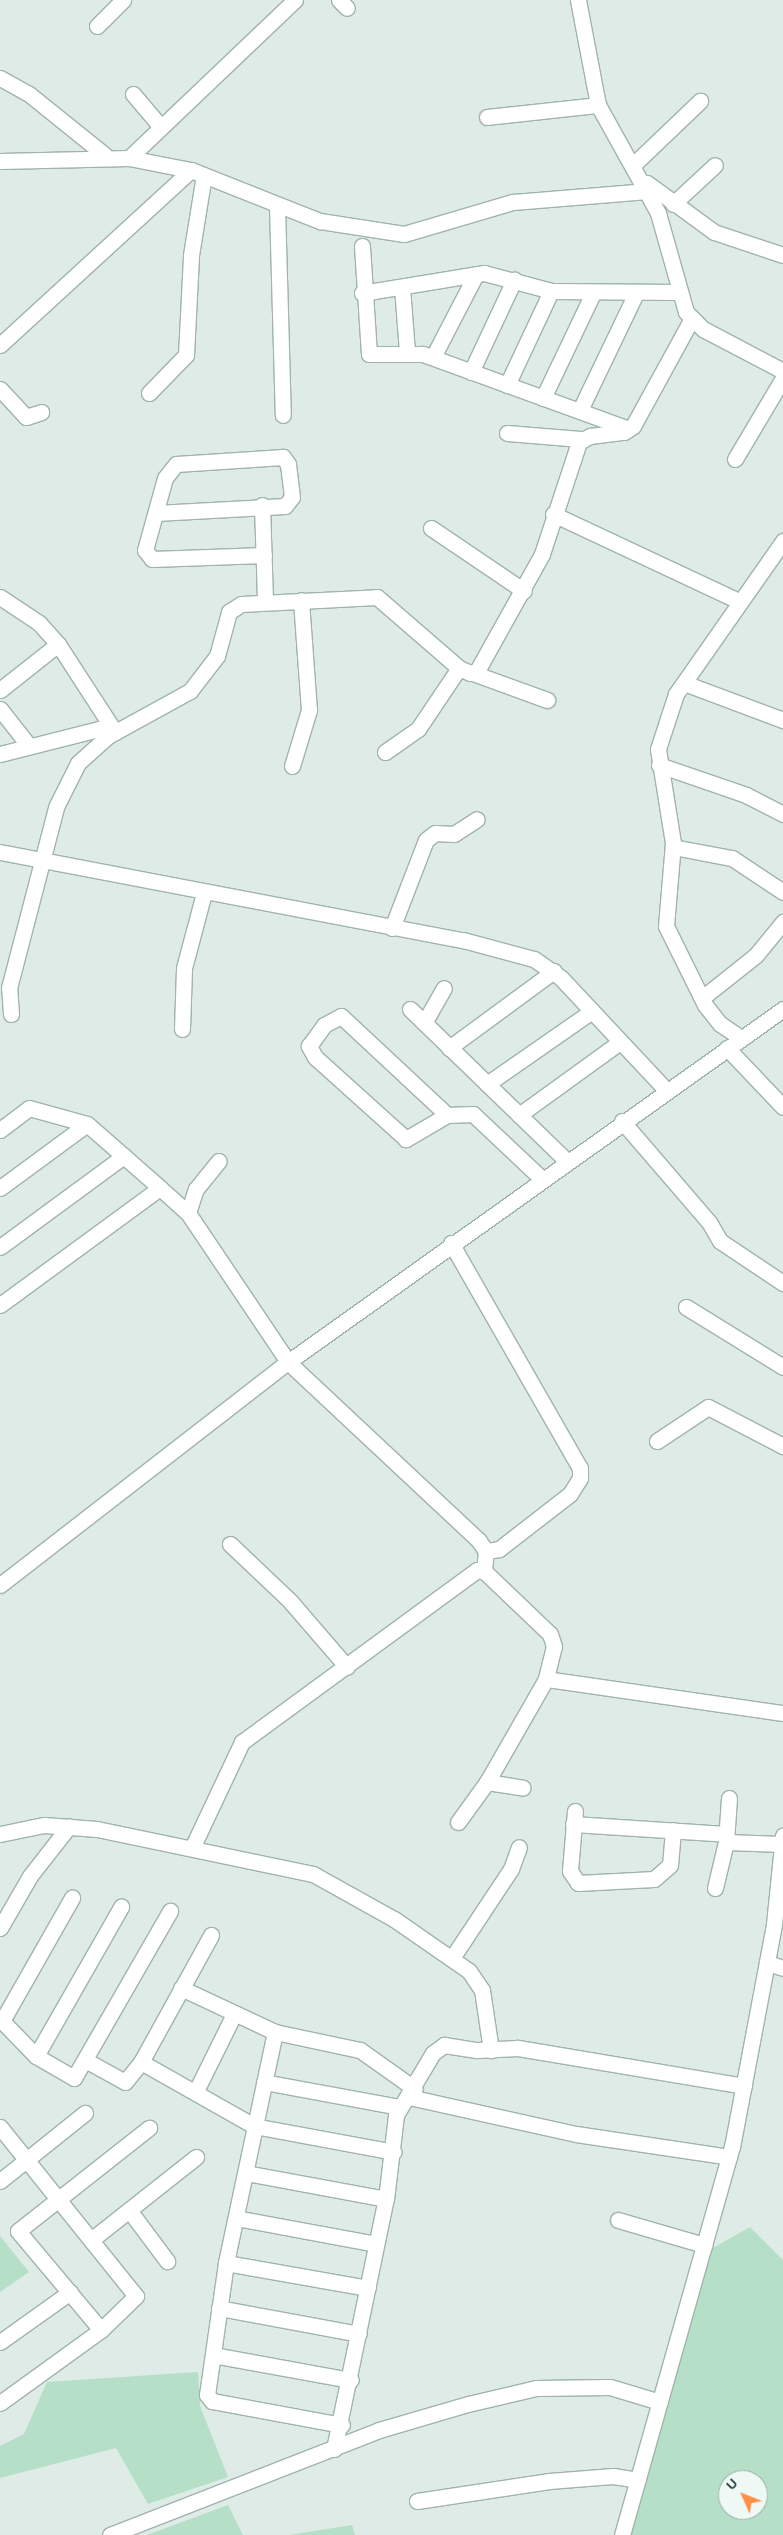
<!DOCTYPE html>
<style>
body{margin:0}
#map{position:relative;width:783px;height:2535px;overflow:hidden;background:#deebe7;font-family:Overpass,sans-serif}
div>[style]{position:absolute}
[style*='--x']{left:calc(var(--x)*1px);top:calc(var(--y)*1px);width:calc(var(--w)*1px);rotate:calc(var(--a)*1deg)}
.green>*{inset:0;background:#b5dfc6}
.roads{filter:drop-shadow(1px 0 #a1b3af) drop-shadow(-1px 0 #a1b3af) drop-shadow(0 1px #a1b3af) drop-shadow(0 -1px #a1b3af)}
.minor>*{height:15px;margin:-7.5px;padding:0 7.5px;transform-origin:7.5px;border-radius:7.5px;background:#fff}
span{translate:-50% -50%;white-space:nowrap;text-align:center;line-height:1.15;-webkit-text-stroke:5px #eef8f4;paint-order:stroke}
.north{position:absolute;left:718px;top:2470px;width:50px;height:50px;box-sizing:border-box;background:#eef8f4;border:1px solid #9bada9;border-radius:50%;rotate:314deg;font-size:14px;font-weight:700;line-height:20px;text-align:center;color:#1e3c38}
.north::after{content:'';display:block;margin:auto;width:18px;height:22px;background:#fe8f49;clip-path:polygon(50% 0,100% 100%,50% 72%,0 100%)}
</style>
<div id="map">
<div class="green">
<i style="clip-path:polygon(evenodd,750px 2227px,783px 2260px,783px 2535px,631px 2535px,711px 2249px,750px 2227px,728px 2480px,758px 2480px,758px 2510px,728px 2510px,728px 2480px)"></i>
<i style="clip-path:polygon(0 2236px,29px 2272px,0 2292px)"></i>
<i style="clip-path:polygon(198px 2372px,200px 2406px,228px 2477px,148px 2504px,116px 2448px,0 2478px,0 2446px,24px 2434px,47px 2382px)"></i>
<i style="clip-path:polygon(228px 2505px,243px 2535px,147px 2535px)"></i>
<i style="clip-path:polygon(352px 2525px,355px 2535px,289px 2535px)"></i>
</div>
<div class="roads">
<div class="minor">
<i style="--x:339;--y:0;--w:11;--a:45"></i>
<i style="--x:578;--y:0;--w:107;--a:79.2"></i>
<i style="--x:598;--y:105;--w:124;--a:60.9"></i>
<i style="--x:658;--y:213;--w:103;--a:74.2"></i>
<i style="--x:686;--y:312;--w:24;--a:45"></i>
<i style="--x:703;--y:329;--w:90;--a:27.7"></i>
<i style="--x:97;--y:26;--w:37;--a:-45"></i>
<i style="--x:0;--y:78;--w:33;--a:29"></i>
<i style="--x:29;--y:94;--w:97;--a:38.8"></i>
<i style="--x:133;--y:94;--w:43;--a:49.7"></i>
<i style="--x:487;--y:117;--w:112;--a:-6.2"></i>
<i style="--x:129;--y:158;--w:63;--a:11"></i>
<i style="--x:191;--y:170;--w:139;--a:21.6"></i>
<i style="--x:320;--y:221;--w:85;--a:8.8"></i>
<i style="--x:404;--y:234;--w:114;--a:-16.4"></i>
<i style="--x:513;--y:202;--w:135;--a:-4.7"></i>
<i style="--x:0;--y:161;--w:129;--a:-1.3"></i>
<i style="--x:129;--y:158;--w:229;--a:-43.6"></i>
<i style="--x:633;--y:165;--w:93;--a:-43.7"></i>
<i style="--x:647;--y:183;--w:83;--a:36.2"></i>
<i style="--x:714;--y:232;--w:73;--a:18.4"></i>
<i style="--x:673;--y:204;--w:57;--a:-42.9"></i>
<i style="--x:277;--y:206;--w:209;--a:88.4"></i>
<i style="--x:362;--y:246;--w:108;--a:86.3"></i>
<i style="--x:369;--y:354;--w:54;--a:0"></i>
<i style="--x:423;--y:354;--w:219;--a:20"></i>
<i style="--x:402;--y:287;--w:65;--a:85.6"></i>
<i style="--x:362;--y:293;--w:124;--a:-9.3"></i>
<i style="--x:484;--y:273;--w:69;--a:15"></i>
<i style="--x:551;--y:291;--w:128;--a:0.4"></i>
<i style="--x:0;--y:345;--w:259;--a:-42.5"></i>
<i style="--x:433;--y:357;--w:93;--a:-62.6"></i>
<i style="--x:471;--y:372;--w:102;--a:-64.9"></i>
<i style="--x:507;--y:385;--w:104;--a:-64.9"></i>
<i style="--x:0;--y:389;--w:38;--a:47"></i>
<i style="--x:26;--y:417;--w:16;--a:-18"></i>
<i style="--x:149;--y:393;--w:53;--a:-45.8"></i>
<i style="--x:186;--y:355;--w:100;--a:-87.1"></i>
<i style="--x:191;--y:255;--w:81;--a:-80.8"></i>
<i style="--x:543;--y:398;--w:116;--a:-64.5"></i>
<i style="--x:580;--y:410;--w:130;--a:-64.4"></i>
<i style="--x:507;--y:433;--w:74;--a:4.6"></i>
<i style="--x:735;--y:459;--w:94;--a:-59.3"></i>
<i style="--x:262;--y:505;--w:97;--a:88.2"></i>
<i style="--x:156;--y:513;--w:129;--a:-3.1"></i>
<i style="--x:285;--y:506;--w:11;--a:-52"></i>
<i style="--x:292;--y:497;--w:33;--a:-97"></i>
<i style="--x:288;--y:464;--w:9;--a:-126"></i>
<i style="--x:283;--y:457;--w:107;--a:176.3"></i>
<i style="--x:176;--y:464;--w:18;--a:128"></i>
<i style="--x:165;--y:478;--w:75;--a:105.5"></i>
<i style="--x:145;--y:550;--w:11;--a:52"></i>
<i style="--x:152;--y:559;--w:112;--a:-2"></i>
<i style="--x:553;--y:514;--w:205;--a:25.1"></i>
<i style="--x:431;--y:528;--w:112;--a:34.1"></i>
<i style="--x:0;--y:597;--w:47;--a:33.7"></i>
<i style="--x:39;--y:623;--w:28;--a:48"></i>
<i style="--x:58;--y:644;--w:105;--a:57.1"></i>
<i style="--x:473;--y:673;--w:79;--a:20"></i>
<i style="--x:684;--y:683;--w:106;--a:20.5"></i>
<i style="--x:0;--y:690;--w:74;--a:-38.4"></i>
<i style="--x:0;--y:709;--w:47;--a:51.9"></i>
<i style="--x:385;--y:752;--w:40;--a:-34.9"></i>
<i style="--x:418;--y:729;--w:73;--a:-56.1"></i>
<i style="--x:0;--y:754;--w:114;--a:-14.2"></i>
<i style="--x:659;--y:765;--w:92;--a:19"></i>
<i style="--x:746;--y:795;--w:42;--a:27.2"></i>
<i style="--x:292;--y:766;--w:59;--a:-73.1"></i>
<i style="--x:309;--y:710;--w:110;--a:-94.2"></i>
<i style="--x:673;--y:847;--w:60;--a:10.6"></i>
<i style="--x:732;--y:858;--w:61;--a:33.7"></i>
<i style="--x:0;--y:852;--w:471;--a:10.8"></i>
<i style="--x:463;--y:940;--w:73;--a:15"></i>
<i style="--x:534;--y:959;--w:33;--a:35"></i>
<i style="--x:561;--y:978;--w:154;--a:46.8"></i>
<i style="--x:392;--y:928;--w:94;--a:-68.9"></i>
<i style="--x:426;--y:840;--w:11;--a:-38"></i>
<i style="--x:435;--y:833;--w:19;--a:3"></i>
<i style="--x:454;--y:834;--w:27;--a:-33"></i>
<i style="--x:702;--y:998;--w:69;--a:-38.5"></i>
<i style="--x:756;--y:955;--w:43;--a:-50.7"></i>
<i style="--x:410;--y:1009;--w:217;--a:44.1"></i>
<i style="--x:11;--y:1014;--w:26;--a:-94"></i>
<i style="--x:9;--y:988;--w:187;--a:-75.4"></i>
<i style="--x:56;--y:807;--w:49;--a:-63.4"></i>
<i style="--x:78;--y:763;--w:40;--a:-42"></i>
<i style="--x:108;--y:736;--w:94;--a:-28.8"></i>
<i style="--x:190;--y:691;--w:44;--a:-52.4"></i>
<i style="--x:217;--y:656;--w:46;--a:-74.7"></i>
<i style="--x:229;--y:612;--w:14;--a:-34"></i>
<i style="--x:241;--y:604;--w:136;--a:-2.9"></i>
<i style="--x:377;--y:597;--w:108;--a:40.9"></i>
<i style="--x:459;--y:668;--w:12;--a:24"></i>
<i style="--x:470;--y:673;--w:7;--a:-16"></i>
<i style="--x:477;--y:671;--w:134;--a:-60.9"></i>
<i style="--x:542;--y:554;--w:118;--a:-71.7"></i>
<i style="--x:579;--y:442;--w:13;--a:-29"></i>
<i style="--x:590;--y:436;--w:34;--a:-7"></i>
<i style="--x:624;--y:432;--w:11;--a:-34"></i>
<i style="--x:633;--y:426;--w:121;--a:-61.3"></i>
<i style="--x:424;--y:1023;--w:40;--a:-60.3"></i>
<i style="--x:182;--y:1029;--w:61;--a:-88.1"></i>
<i style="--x:184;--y:968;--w:78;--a:-75.1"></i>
<i style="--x:741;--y:1038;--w:25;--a:-146"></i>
<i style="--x:720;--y:1024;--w:24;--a:-128"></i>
<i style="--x:705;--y:1005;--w:88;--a:-116.3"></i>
<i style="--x:666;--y:926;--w:83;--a:-85.2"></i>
<i style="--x:673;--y:843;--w:95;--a:-99.1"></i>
<i style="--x:658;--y:749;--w:58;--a:-71.9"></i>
<i style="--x:676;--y:694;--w:187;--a:-55"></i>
<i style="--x:449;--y:1048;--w:130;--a:-36.3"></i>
<i style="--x:727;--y:1048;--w:81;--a:46.5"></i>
<i style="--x:487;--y:1084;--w:128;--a:-34.8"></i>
<i style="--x:447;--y:1115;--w:48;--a:149.7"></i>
<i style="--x:406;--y:1139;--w:122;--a:-138"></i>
<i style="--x:315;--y:1057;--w:13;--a:-119"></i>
<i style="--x:309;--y:1046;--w:26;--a:-54"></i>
<i style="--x:324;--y:1025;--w:19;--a:-28"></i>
<i style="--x:341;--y:1016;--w:145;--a:43"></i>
<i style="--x:447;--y:1115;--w:26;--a:-2"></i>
<i style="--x:473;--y:1114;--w:93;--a:43.3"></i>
<i style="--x:519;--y:1115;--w:125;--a:-35.9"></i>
<i style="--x:622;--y:1121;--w:133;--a:49.3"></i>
<i style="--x:709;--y:1222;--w:22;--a:60"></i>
<i style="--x:720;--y:1241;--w:76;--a:33.7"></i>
<i style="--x:0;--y:1130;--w:36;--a:-37"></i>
<i style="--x:29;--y:1108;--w:60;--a:15.4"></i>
<i style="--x:87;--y:1124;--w:97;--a:41.2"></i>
<i style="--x:160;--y:1188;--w:38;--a:42"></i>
<i style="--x:188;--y:1213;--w:179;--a:56.1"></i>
<i style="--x:288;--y:1362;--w:262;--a:43.1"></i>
<i style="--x:479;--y:1541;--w:12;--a:55"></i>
<i style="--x:486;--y:1551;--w:20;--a:96"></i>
<i style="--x:0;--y:1188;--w:108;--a:-36.3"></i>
<i style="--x:188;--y:1213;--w:25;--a:-72"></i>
<i style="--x:196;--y:1189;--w:36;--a:-51"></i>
<i style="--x:451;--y:1243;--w:259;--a:60.2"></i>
<i style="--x:580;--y:1468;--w:10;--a:90"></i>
<i style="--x:580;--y:1478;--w:19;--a:122"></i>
<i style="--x:570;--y:1494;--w:90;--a:142.2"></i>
<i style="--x:499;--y:1549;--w:13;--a:171"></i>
<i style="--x:0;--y:1247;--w:154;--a:-36.3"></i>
<i style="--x:0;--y:1305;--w:198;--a:-36.2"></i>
<i style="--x:686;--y:1307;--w:114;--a:31.7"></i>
<i style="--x:657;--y:1441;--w:61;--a:-33.7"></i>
<i style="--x:708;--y:1407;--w:85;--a:27.5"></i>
<i style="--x:230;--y:1544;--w:83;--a:43.5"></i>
<i style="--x:290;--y:1601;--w:87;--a:49.2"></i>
<i style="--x:0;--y:1585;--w:364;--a:-37.8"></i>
<i style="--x:288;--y:1362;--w:608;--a:-35.49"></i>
<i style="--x:546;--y:1679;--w:239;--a:8.2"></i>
<i style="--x:575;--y:1811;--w:60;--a:94.8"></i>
<i style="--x:570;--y:1871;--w:14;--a:56"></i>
<i style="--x:578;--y:1883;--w:76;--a:-3"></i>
<i style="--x:654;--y:1879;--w:21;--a:-41"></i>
<i style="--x:670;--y:1865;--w:35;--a:-85"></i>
<i style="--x:458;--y:1822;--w:49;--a:-54.1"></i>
<i style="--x:573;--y:1824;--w:153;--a:3.7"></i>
<i style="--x:0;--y:1834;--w:45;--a:-11.6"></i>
<i style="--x:44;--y:1825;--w:53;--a:4.3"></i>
<i style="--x:97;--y:1829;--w:221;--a:11.8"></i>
<i style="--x:313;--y:1874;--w:93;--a:29.1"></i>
<i style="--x:394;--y:1919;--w:91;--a:34.7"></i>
<i style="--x:469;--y:1971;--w:23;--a:56"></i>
<i style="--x:482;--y:1990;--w:61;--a:81.5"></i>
<i style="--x:726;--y:1842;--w:56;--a:2"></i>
<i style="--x:193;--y:1846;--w:115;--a:-64.8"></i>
<i style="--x:242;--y:1742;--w:291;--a:-36.2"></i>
<i style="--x:477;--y:1570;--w:7;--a:8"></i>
<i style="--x:484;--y:1571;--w:91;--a:43.7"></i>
<i style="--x:550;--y:1634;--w:13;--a:72"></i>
<i style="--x:554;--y:1646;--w:34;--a:104"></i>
<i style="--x:546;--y:1679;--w:119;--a:119.8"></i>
<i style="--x:487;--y:1782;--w:36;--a:9"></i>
<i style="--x:715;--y:1888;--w:47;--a:-76.6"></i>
<i style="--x:726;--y:1842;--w:44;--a:-86.1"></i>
<i style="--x:0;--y:1928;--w:60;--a:-60"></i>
<i style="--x:30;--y:1876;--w:63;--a:-52"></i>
<i style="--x:452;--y:1958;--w:107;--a:-56.5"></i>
<i style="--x:511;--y:1869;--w:23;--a:-70"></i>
<i style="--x:767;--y:1963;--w:17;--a:17"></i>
<i style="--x:181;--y:1988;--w:104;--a:25.1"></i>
<i style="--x:275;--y:2032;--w:87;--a:12"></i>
<i style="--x:360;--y:2050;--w:67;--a:35.3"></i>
<i style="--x:0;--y:2019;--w:52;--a:45.8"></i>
<i style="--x:36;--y:2056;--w:44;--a:30.1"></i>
<i style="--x:74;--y:2078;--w:193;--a:-60.1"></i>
<i style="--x:2;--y:2021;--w:142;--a:-60.4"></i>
<i style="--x:275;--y:2032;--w:236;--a:102"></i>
<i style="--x:226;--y:2263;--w:133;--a:98.2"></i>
<i style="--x:207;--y:2395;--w:8;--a:50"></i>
<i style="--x:212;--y:2401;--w:132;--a:10.5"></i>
<i style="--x:36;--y:2056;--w:172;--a:-60.3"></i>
<i style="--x:87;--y:2061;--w:43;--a:28.9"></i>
<i style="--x:125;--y:2082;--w:26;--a:-51"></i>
<i style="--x:141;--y:2062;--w:130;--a:29.5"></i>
<i style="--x:254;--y:2126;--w:142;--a:10.5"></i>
<i style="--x:141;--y:2062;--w:145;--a:-61.1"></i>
<i style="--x:264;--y:2082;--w:137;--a:10.5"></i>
<i style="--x:196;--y:2091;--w:86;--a:-63.7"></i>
<i style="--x:409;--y:2097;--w:171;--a:12.5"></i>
<i style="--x:576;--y:2134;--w:155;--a:8.5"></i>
<i style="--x:0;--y:2127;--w:217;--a:51.2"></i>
<i style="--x:136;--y:2296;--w:49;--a:135.8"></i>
<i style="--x:246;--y:2173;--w:142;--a:10.5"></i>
<i style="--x:0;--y:2181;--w:109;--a:-38.7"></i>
<i style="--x:129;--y:2210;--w:64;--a:53.3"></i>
<i style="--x:236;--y:2218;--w:142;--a:10.5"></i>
<i style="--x:618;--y:2220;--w:90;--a:16.2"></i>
<i style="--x:91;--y:2240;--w:134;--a:-38.3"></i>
<i style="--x:226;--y:2263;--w:144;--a:10"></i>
<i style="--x:219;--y:2308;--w:142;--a:10.5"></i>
<i style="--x:0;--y:2342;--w:86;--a:-35.5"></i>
<i style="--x:213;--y:2355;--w:140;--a:10.3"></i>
<i style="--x:0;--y:2403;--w:125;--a:-35.9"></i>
<i style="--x:101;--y:2330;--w:129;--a:-130"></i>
<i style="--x:18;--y:2231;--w:167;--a:-38.2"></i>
<i style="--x:334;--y:2449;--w:255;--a:-78.3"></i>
<i style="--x:386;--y:2199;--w:85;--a:-83.2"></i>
<i style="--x:396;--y:2115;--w:72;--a:-59.2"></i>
<i style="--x:433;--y:2053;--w:14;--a:-36"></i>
<i style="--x:444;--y:2045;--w:33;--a:9"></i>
<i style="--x:477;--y:2050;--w:41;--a:-2.8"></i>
<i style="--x:518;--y:2048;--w:229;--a:9.5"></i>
<i style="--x:417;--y:2501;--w:134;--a:-8.6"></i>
<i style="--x:549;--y:2481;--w:64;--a:-4.5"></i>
<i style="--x:613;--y:2476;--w:25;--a:9"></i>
<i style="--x:110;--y:2535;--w:289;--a:-21.3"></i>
<i style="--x:379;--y:2430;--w:93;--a:-16.3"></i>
<i style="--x:468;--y:2404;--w:70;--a:-13.2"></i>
<i style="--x:536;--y:2388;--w:74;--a:-0.8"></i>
<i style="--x:610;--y:2387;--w:52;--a:16.7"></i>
<i style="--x:622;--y:2535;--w:403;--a:-74.2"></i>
<i style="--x:732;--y:2147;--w:227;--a:-79.3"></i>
<i style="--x:774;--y:1924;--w:89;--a:-84.2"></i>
</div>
</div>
<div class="north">U</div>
</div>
